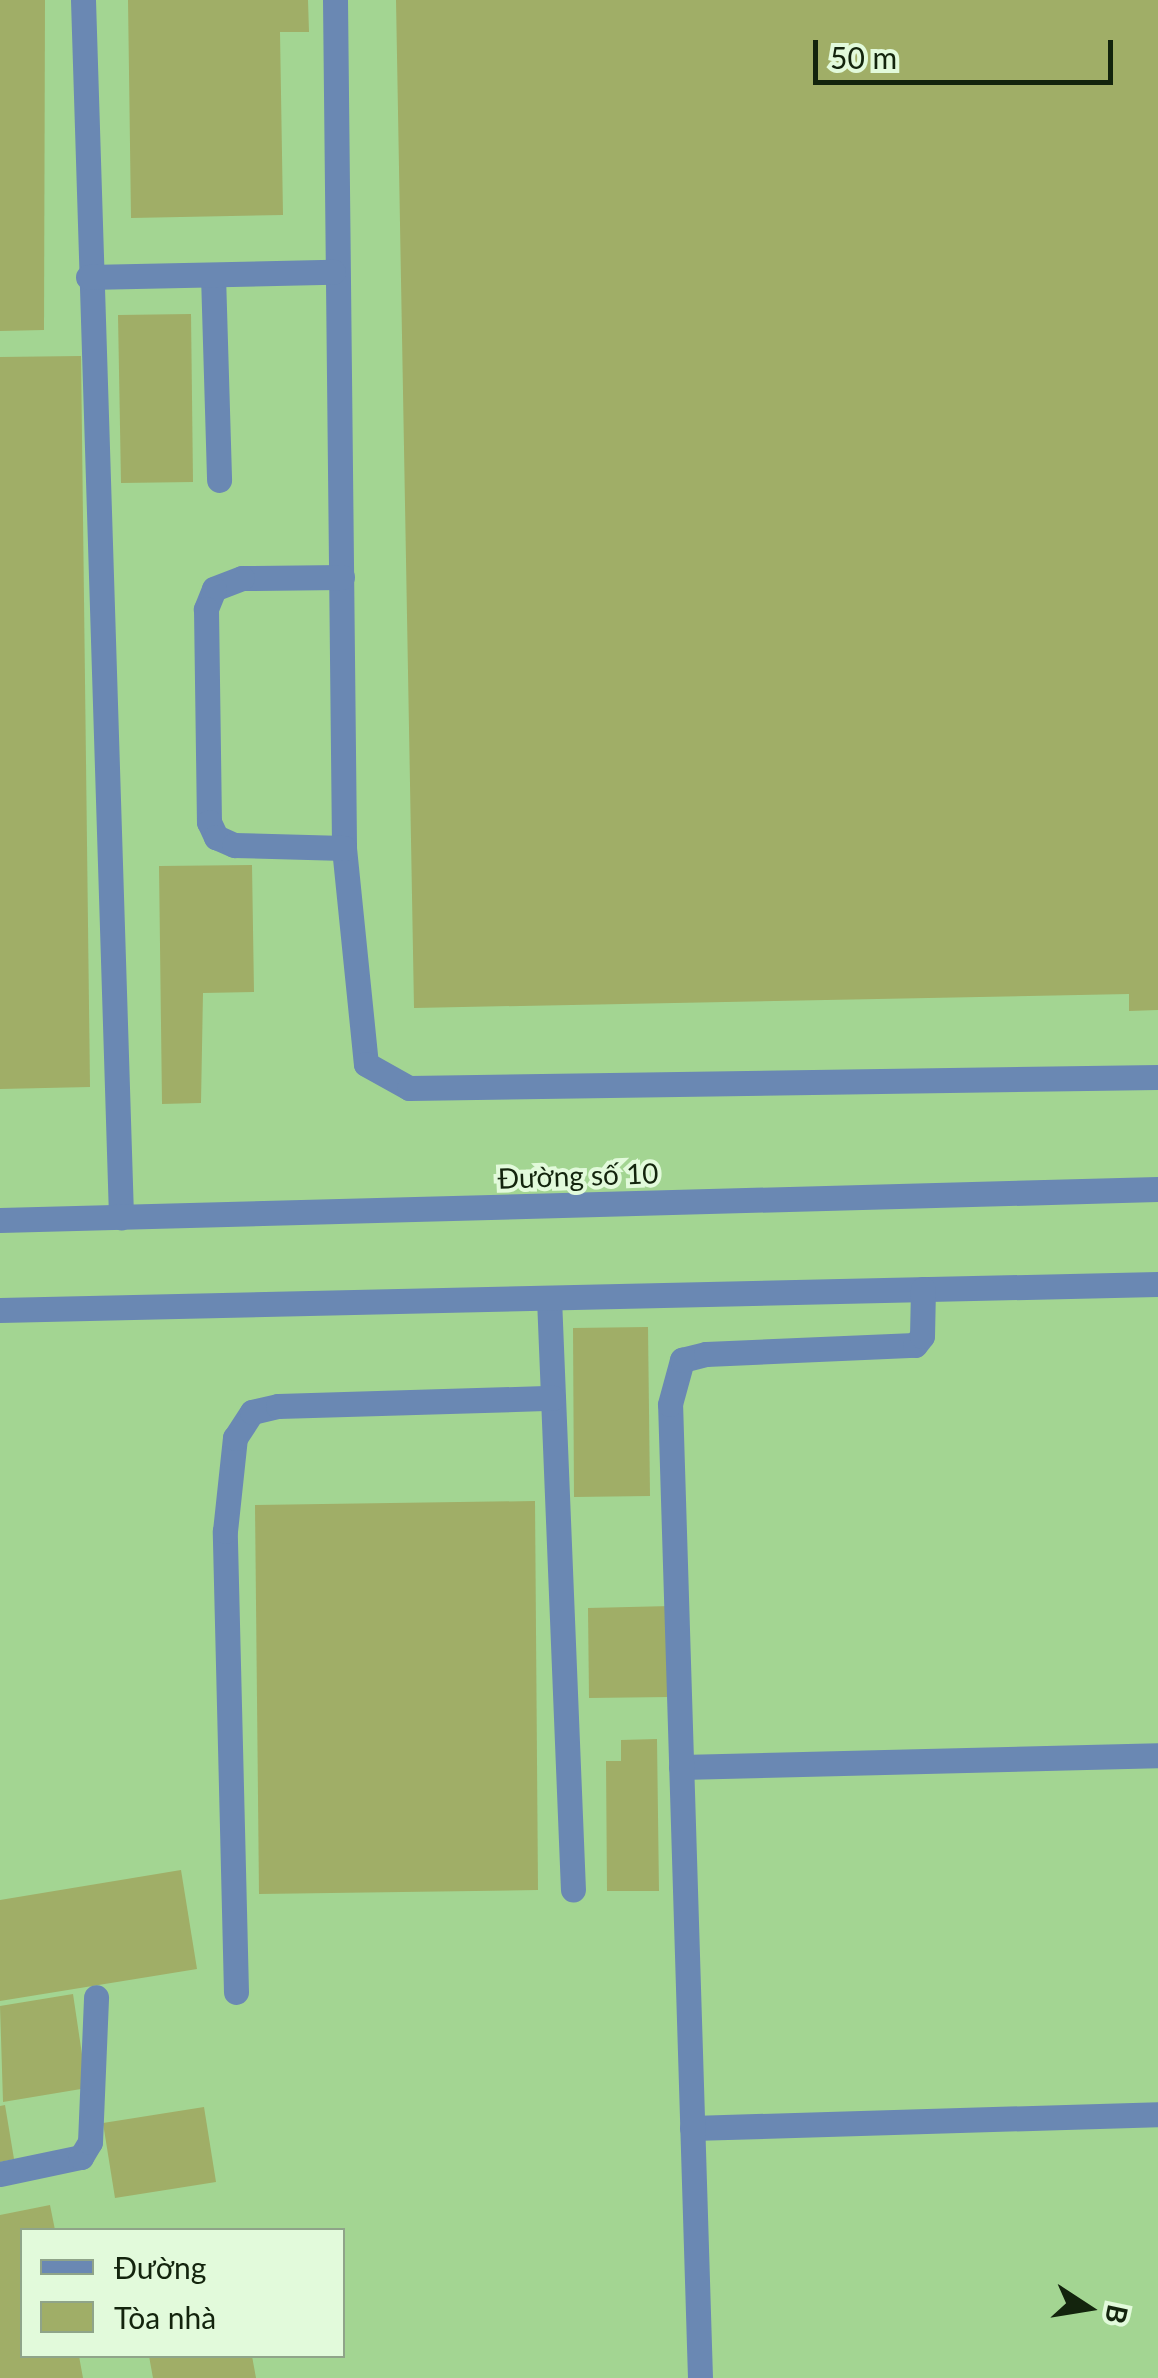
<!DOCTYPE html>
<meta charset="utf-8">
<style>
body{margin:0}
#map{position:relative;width:1158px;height:2378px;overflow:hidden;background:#b2e0a2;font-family:Lato,sans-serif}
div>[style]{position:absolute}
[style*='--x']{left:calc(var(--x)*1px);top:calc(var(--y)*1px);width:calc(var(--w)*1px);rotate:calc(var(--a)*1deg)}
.built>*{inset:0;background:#a3d592}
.building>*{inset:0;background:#a0ae67}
.minor>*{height:25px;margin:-12.5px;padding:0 12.5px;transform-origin:12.5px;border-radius:12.5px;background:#6a88b3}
span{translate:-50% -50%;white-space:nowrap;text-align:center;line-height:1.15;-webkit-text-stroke:8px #e2fadb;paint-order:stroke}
.street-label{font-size:28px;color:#13240d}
.legend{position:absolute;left:20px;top:2228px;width:325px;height:130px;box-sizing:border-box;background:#e2fadb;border:2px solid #8fa489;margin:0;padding:12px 18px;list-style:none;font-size:30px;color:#13240d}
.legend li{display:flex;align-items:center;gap:20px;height:50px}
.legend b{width:50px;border:2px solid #8fa489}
.north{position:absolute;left:1038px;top:2258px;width:100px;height:100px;-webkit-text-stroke:8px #e2fadb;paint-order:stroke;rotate:102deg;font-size:28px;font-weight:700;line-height:40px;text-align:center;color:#13240d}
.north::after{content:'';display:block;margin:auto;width:35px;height:45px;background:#13240d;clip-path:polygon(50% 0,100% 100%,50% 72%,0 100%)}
.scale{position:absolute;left:813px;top:40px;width:300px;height:45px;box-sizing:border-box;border:5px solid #13240d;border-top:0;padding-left:12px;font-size:30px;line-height:35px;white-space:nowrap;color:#13240d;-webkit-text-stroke:8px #e2fadb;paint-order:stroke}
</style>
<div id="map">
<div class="built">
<i style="clip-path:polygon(evenodd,0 0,1158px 0,1158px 2378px,0 2378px,0 0,22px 2230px,342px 2230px,342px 2356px,22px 2356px,22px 2230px)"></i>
</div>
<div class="building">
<i style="clip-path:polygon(0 0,45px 0,44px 330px,0 331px)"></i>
<i style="clip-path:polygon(128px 0,308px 0,309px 32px,280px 32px,283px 215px,131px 218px)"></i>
<i style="clip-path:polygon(396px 0,1158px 0,1158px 1010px,1129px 1011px,1129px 994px,414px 1008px)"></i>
<i style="clip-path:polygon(191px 314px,193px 482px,121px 483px,118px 315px)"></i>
<i style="clip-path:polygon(81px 356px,90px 1087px,0 1089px,0 357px)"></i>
<i style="clip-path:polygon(252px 865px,254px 992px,203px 993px,201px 1103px,162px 1104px,159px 866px)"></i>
<i style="clip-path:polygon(648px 1327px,650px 1496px,574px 1497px,573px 1328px)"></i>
<i style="clip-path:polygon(535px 1501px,538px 1890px,259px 1894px,255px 1505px)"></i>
<i style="clip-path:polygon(671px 1606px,671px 1697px,589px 1698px,588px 1608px)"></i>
<i style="clip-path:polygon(657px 1739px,659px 1891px,607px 1891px,606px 1761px,621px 1761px,621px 1740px)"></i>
<i style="clip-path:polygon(181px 1870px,197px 1969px,0 2001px,0 1900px)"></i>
<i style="clip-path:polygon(73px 1994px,87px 2088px,3px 2102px,0 2006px)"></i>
<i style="clip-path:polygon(5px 2105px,14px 2159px,0 2162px,0 2106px)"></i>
<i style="clip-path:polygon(204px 2107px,216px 2182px,115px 2198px,103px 2123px)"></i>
<i style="clip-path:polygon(50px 2205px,55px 2230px,22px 2230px,22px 2356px,79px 2356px,83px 2378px,0 2378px,0 2215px)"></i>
<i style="clip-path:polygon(149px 2356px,252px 2356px,256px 2378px,153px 2378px)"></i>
</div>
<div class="minor">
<i style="--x:83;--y:0;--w:1218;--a:88.21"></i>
<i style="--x:335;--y:0;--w:848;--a:89.39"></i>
<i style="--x:344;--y:848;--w:217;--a:84.2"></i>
<i style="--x:366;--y:1064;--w:49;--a:29.2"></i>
<i style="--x:409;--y:1088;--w:749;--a:-0.84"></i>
<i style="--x:213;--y:275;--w:205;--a:88.3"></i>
<i style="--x:88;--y:277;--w:245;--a:-1.2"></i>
<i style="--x:342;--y:577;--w:100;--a:179.4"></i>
<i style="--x:242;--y:578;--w:30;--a:159"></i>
<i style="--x:214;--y:589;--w:22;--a:112"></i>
<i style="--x:206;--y:609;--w:213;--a:89.2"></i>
<i style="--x:209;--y:822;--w:17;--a:65"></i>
<i style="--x:216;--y:837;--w:20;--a:24"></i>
<i style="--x:234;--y:845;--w:110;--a:1.6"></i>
<i style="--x:0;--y:1220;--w:1158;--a:-1.53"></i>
<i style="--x:549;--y:1298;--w:592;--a:87.68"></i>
<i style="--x:0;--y:1310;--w:1158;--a:-1.29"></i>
<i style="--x:681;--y:1767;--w:477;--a:-1.4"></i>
<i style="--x:236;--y:1992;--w:461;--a:-91.4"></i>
<i style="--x:225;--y:1531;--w:94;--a:-83.9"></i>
<i style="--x:235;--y:1438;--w:31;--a:-57"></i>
<i style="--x:252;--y:1412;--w:27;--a:-13"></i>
<i style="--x:278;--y:1406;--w:275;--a:-1.7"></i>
<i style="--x:692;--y:2128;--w:466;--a:-1.7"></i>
<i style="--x:0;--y:2174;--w:83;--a:-11.9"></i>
<i style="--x:81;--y:2157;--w:17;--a:-59"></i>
<i style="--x:90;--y:2142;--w:145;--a:-87.6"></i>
<i style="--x:700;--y:2378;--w:974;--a:-91.76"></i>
<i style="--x:670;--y:1404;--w:46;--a:-74.7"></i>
<i style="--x:682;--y:1360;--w:25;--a:-14"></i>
<i style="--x:706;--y:1354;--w:209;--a:-2.5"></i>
<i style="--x:915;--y:1345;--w:11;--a:-52"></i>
<i style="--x:922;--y:1336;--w:47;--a:-88.8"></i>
</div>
<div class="street-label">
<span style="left:578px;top:1175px;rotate:-2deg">Đường số 10</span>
</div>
<ul class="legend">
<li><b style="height:12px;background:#6a88b3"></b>Đường</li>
<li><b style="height:28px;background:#a0ae67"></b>Tòa nhà</li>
</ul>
<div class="north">B</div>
<div class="scale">50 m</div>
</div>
